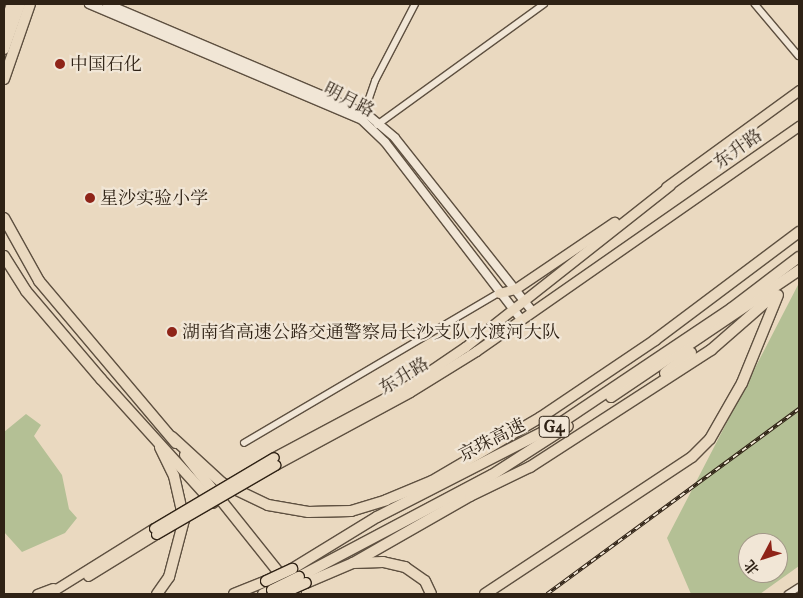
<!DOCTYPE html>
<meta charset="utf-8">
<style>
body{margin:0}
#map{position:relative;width:803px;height:598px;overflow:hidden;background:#ead9c0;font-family:"IM FELL Great Primer","Noto Serif SC",serif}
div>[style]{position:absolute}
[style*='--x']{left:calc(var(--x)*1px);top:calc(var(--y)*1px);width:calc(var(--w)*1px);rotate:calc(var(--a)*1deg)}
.green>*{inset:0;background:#b4c095}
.roads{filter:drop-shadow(1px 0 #5e5040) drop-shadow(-1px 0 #5e5040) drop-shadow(0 1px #5e5040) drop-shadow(0 -1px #5e5040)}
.street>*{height:5.5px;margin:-2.75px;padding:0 2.75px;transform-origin:2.75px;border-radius:2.75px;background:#f1e6d6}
.secondary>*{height:8px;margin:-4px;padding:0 4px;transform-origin:4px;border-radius:4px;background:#f1e6d6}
.primary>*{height:9px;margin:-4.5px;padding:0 4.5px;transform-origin:4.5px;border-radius:4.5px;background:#ead9c0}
.highway>*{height:10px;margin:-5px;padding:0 5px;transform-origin:5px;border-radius:5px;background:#ead9c0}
.rail>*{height:4px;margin-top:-2px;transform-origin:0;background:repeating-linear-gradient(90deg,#f1e6d6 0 5.5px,#2f2215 0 11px);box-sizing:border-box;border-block:1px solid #2f2215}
.bridges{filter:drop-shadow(1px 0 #2f2215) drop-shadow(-1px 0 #2f2215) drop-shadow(0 1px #2f2215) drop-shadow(0 -1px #2f2215)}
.primary-bridge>*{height:9px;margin:-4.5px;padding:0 4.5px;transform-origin:4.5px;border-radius:4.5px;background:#ead9c0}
.highway-bridge>*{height:10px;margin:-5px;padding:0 5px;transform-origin:5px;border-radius:5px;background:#ead9c0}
.dots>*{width:14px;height:14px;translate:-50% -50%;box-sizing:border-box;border:2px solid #f1e6d6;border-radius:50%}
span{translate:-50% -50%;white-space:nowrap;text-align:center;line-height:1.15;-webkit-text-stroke:4.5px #f1e6d6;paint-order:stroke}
.shield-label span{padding:1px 4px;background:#f1e6d6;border:1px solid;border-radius:4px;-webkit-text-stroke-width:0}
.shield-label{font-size:16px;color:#2f2215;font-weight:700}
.poi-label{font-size:18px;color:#2f2215}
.left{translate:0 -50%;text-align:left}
.street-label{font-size:18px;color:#2f2215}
.frame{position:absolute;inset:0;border:5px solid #2f2215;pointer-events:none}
.north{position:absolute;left:738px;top:533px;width:50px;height:50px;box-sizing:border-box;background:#f1e6d6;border:1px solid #a39889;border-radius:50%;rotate:230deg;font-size:14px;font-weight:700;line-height:20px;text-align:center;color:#2f2215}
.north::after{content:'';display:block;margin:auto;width:18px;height:22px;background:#8f2418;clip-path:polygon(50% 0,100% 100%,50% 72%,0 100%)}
</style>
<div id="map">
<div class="green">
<i style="clip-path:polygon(evenodd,799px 283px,799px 566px,760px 594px,691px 594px,667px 538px,799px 283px,748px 543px,778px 543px,778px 573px,748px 573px,748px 543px)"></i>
<i style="clip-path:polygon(26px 414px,41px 425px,34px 436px,62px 475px,69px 509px,77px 518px,65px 533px,22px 552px,4px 532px,4px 432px)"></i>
</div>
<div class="roads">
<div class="street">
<i style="--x:755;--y:4;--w:68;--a:49.8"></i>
<i style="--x:363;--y:116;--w:37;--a:-71"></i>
<i style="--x:375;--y:81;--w:87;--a:-62.5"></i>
<i style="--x:377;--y:125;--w:206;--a:-35.9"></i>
<i style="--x:244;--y:443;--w:296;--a:-30.5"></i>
<i style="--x:788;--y:594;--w:13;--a:-32"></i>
</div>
<div class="secondary">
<i style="--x:89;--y:4;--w:297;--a:23"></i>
<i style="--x:362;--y:120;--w:32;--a:44"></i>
<i style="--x:385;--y:142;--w:223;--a:52.5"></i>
<i style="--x:107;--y:4;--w:284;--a:23"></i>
<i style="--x:368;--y:115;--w:35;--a:40"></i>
<i style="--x:395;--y:138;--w:221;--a:51.6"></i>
</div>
<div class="primary">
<i style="--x:666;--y:187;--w:165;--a:-36.1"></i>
<i style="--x:499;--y:293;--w:16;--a:-14"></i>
<i style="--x:515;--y:289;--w:120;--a:-34.1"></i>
<i style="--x:274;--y:457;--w:153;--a:-28.1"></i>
<i style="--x:409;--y:385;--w:68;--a:-34.2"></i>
<i style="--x:465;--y:347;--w:261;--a:-38.3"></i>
<i style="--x:275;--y:465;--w:153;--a:-28.4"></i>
<i style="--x:410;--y:392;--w:78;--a:-31.8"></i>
<i style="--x:476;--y:351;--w:394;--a:-34.9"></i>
<i style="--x:88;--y:576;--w:80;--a:-31.7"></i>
<i style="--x:37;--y:594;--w:17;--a:-21"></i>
<i style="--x:48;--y:594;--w:125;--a:-31.9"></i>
</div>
<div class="highway">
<i style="--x:4;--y:27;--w:24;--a:-71"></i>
<i style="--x:4;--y:49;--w:48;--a:-70.4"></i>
<i style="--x:4;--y:79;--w:79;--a:-70.9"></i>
<i style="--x:4;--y:218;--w:72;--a:60.9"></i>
<i style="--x:39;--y:281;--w:212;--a:49.8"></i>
<i style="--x:4;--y:256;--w:41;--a:57.8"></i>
<i style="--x:26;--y:291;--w:116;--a:49.6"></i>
<i style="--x:101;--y:379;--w:167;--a:47.9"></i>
<i style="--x:665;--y:373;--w:33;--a:-38"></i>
<i style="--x:611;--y:397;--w:227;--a:-34"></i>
<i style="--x:172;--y:437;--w:68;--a:42.6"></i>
<i style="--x:222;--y:483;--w:51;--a:25.6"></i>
<i style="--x:268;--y:505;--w:41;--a:9.9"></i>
<i style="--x:308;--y:512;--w:43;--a:-1.3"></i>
<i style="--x:351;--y:511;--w:37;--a:-17"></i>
<i style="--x:386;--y:500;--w:50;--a:-22.4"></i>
<i style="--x:432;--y:481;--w:126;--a:-30.4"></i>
<i style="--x:541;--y:417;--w:138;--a:-34"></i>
<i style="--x:655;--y:340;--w:180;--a:-36.9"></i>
<i style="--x:185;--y:455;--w:178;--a:51.4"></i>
<i style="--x:353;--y:563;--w:135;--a:-29.8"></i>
<i style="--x:470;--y:496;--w:67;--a:-25.8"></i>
<i style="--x:530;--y:467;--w:216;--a:-32.9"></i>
<i style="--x:711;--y:350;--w:82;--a:-41.1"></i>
<i style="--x:292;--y:569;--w:100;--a:-31.5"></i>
<i style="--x:377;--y:517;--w:204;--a:-27.1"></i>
<i style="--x:559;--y:424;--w:208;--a:-33.8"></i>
<i style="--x:732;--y:308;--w:84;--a:-37.3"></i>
<i style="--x:299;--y:577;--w:218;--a:-27.9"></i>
<i style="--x:492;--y:475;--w:90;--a:-32.8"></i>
<i style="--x:306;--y:583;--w:51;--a:-23.1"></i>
<i style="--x:353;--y:563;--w:30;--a:-2"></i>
<i style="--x:383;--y:562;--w:23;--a:13"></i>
<i style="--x:405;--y:567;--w:24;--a:35"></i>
<i style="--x:425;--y:581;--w:14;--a:65"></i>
<i style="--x:157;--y:594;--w:21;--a:-55"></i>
<i style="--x:169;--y:577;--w:59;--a:-75.3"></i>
<i style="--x:184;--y:520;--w:45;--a:-102.8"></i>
<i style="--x:174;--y:476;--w:32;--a:-116"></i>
<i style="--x:234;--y:594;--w:35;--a:-22"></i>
<i style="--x:263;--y:594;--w:10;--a:-24"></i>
<i style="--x:485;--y:594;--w:248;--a:-33.5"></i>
<i style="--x:692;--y:457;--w:25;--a:-45"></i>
<i style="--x:710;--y:439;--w:64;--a:-60.3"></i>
<i style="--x:742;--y:383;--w:95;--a:-67.8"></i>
</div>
</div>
<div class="rail">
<i style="--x:547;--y:594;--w:313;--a:-36.3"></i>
</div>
<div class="bridges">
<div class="primary-bridge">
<i style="--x:154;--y:528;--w:139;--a:-30.6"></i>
<i style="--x:156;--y:534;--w:138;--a:-30.1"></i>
</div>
<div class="highway-bridge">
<i style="--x:266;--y:581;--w:29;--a:-25"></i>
<i style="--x:272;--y:590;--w:30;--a:-26"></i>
<i style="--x:281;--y:594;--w:27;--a:-24"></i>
</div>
</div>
<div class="dots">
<i style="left:60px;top:64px;background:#8f2418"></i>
<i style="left:90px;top:198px;background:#8f2418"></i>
<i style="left:172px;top:332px;background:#8f2418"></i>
</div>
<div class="shield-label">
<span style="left:554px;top:427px">G4</span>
</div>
<div class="poi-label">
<span class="left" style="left:70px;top:64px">中国石化</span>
<span class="left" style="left:100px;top:198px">星沙实验小学</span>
<span class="left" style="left:182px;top:332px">湖南省高速公路交通警察局长沙支队水渡河大队</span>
</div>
<div class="street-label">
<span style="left:349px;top:100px;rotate:27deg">明月路</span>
<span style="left:738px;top:149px;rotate:-35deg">东升路</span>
<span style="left:404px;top:376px;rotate:-31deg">东升路</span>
<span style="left:492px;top:440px;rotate:-27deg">京珠高速</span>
</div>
<div class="frame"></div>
<div class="north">北</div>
</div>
